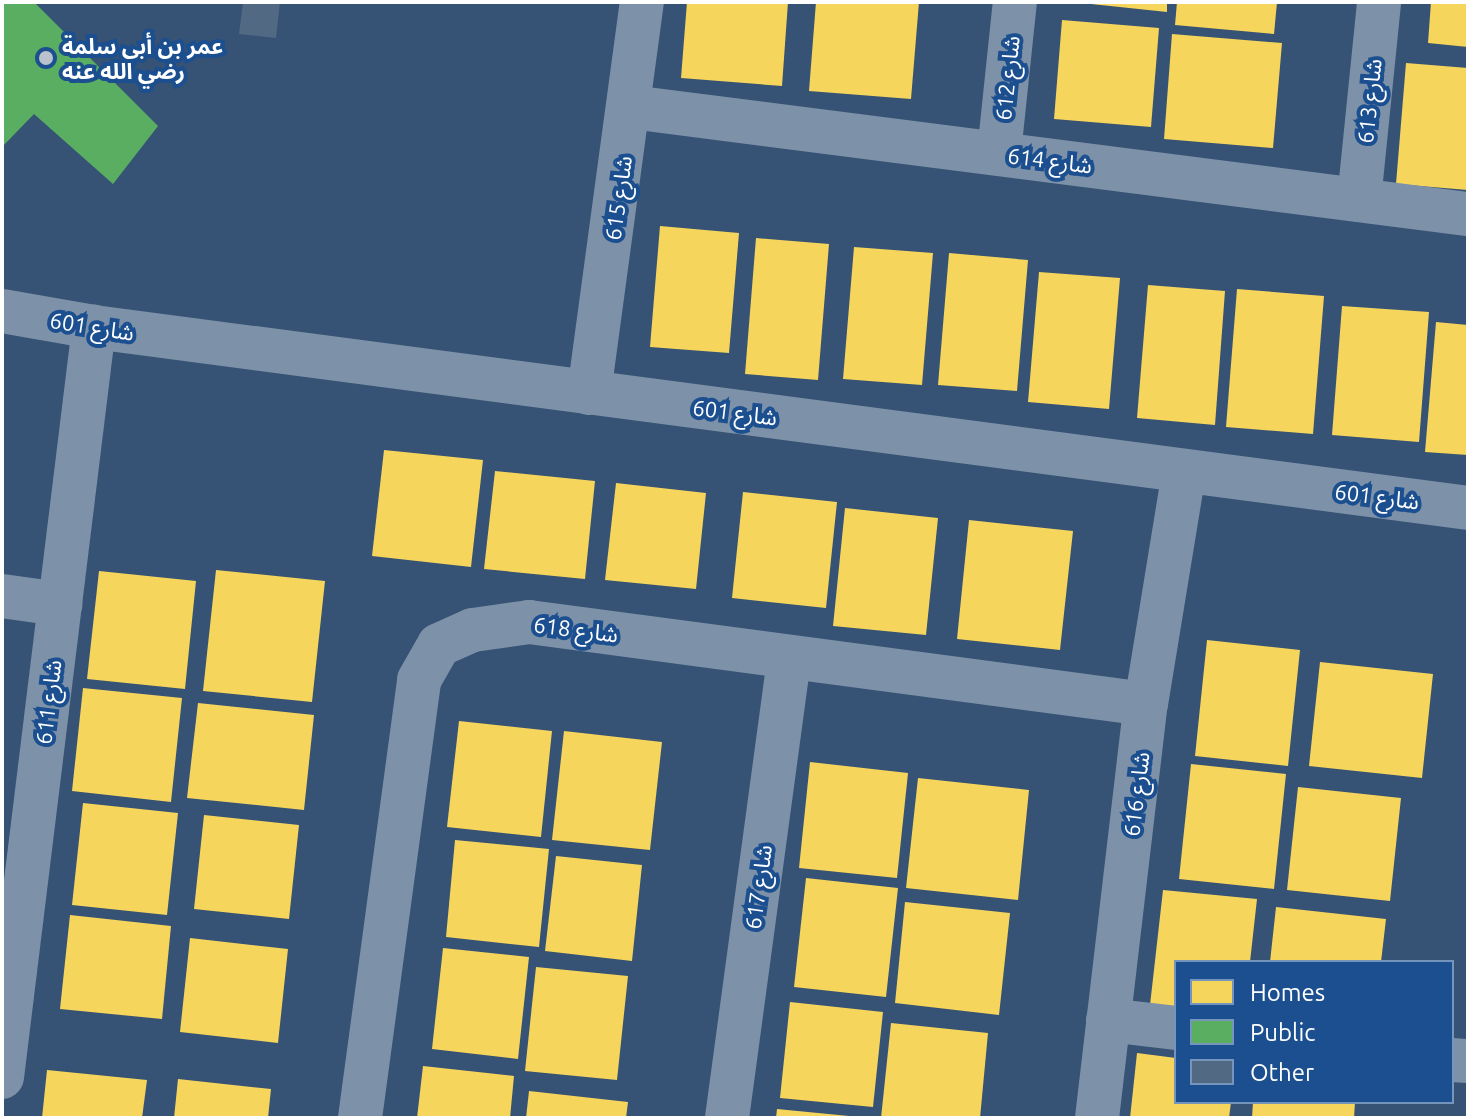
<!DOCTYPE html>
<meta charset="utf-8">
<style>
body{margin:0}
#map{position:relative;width:1470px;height:1120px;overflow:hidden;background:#365274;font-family:Ubuntu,"Noto Sans Arabic",sans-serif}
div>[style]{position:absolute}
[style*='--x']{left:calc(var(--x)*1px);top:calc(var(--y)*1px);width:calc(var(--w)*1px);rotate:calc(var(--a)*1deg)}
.homes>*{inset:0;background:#f6d55c}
.public>*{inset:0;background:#5aae61}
.building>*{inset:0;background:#526984}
.minor>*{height:44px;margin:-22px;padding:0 22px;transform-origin:22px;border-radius:22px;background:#7d92a8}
.dots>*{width:22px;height:22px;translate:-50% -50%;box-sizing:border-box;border:4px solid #1b4f8f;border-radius:50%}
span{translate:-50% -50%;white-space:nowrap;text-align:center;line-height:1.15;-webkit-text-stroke:8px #1b4f8f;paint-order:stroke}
.poi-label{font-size:22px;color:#fff;font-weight:700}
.left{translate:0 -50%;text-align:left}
.street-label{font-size:22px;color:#fff}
.frame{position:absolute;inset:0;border:4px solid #fff;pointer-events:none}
.legend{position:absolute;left:1174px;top:960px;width:280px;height:144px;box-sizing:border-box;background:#1b4f8f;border:2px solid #7695bc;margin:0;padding:10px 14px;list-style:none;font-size:24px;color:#fff}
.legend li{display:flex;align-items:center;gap:16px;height:40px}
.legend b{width:40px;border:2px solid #7695bc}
</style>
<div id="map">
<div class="homes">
<i style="clip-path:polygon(687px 2px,788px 2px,782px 86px,681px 78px)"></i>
<i style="clip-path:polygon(816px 2px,919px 2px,911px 99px,809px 91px)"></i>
<i style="clip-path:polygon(1072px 2px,1167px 2px,1167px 12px)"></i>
<i style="clip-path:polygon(1177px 2px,1277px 2px,1274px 34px,1175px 25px)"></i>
<i style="clip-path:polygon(1431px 2px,1468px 2px,1468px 47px,1428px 43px)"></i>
<i style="clip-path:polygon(1062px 20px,1159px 28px,1151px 127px,1054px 119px)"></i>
<i style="clip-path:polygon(1172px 34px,1282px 43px,1273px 148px,1164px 139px)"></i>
<i style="clip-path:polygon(1406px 63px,1468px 68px,1468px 190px,1396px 184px)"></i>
<i style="clip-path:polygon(660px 226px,739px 233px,729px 353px,650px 347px)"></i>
<i style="clip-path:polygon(756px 238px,829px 244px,818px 380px,745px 374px)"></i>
<i style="clip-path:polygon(854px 247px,933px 253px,922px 385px,843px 379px)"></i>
<i style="clip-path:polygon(949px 253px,1028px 260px,1017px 391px,938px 385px)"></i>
<i style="clip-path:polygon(1039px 272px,1120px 278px,1109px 409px,1028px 402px)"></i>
<i style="clip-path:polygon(1148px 285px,1225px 291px,1215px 425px,1137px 418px)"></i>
<i style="clip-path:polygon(1237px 289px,1324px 296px,1313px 434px,1226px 427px)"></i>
<i style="clip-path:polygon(1342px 306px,1429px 312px,1419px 442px,1332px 435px)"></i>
<i style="clip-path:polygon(1436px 322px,1468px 325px,1468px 455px,1425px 452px)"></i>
<i style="clip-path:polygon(384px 450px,483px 460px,471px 567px,372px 556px)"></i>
<i style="clip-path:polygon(495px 471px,595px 481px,585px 579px,484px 569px)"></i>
<i style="clip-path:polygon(616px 483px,706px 493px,696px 589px,605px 580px)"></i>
<i style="clip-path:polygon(743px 492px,837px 502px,826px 608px,732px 598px)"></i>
<i style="clip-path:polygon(845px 508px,938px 518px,926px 635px,833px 626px)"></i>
<i style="clip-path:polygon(969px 520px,1073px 531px,1060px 650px,957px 639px)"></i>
<i style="clip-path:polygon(216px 570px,325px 581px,312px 702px,203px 691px)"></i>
<i style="clip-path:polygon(99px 571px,196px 581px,185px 689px,87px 679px)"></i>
<i style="clip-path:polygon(1207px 640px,1300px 650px,1288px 766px,1195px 756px)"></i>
<i style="clip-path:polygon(1320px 662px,1433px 674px,1422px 778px,1309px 766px)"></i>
<i style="clip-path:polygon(83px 688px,182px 698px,171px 802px,72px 791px)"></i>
<i style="clip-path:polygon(198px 703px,314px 715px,304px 810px,187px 798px)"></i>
<i style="clip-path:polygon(459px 721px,552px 731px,541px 837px,447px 827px)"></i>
<i style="clip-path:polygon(564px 731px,662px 742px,650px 850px,552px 840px)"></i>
<i style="clip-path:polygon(810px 762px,908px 773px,897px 878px,799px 868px)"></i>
<i style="clip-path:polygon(1191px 764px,1286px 774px,1274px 889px,1179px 879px)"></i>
<i style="clip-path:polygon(918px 778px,1029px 790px,1018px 900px,906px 888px)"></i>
<i style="clip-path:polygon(1298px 787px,1401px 798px,1390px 901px,1287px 890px)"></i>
<i style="clip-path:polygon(83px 803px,178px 813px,167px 915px,72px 905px)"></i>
<i style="clip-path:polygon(204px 815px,299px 825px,289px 919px,194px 909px)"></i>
<i style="clip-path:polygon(455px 840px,549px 849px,539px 947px,446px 937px)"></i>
<i style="clip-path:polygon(556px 856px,642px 865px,632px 961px,545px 951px)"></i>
<i style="clip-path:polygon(806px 878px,898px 888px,886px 997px,794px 987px)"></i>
<i style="clip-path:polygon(1163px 890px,1257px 899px,1250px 962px,1176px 962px,1176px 1008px,1150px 1005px)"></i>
<i style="clip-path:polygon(905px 902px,1010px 913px,999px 1015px,895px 1003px)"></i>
<i style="clip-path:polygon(1276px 907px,1386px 919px,1381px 962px,1270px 962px)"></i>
<i style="clip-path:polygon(70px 915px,171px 926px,162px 1019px,60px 1009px)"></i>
<i style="clip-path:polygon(190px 938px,288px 949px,278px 1043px,180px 1032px)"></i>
<i style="clip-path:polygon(443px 948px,529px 957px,518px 1059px,432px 1049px)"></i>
<i style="clip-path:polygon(536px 967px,628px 976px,617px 1080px,525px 1071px)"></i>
<i style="clip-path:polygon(790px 1002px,883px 1012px,873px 1107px,780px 1098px)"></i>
<i style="clip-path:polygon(891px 1023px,988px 1033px,980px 1118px,881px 1118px)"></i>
<i style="clip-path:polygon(1137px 1053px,1176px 1058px,1176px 1102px,1231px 1102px,1229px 1118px,1130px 1118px)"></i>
<i style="clip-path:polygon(423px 1066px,514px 1076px,510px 1118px,417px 1118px)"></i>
<i style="clip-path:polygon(47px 1070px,147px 1080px,142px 1118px,42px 1118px)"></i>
<i style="clip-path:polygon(178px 1079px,271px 1089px,268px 1118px,174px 1118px)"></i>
<i style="clip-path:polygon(529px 1091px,628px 1102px,626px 1118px,526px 1118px)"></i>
<i style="clip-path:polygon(1253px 1102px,1355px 1102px,1354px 1118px,1252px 1118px)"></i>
<i style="clip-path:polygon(777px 1109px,849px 1116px,849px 1118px,776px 1118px)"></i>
</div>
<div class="public">
<i style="clip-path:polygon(2px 2px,34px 2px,158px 126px,113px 184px,34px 114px,2px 147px)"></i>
</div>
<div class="building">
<i style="clip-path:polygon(243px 2px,280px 2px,276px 38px,239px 34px)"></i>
</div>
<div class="minor">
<i style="--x:631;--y:107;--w:844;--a:7.29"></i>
<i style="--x:999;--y:153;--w:152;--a:-84"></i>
<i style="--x:1359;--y:200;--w:199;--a:-84.2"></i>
<i style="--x:2;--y:311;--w:93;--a:9.9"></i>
<i style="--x:94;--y:327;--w:1386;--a:7.5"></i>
<i style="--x:589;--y:393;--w:395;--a:-82.3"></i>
<i style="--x:2;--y:596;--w:59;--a:7.9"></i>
<i style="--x:1108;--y:1020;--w:68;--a:6.7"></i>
<i style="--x:1452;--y:1060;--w:16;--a:4"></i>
<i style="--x:2;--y:1077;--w:756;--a:-83.01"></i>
<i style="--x:360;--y:1118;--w:442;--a:-82.3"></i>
<i style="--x:419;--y:680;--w:40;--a:-60.3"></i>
<i style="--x:439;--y:645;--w:37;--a:-24"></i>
<i style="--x:473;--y:630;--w:57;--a:-8.1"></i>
<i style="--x:529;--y:622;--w:622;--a:7.57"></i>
<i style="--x:727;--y:1118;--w:465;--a:-82.3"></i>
<i style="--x:1097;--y:1118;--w:417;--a:-83.3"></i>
<i style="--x:1146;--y:704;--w:236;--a:-80.7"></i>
</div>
<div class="dots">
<i style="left:46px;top:58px;background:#b9c2ce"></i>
</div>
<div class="poi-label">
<span class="left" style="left:62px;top:58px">عمر بن أبي سلمة<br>رضي الله عنه</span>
</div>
<div class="street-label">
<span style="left:1007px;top:78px;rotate:-84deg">شارع 612</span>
<span style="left:1369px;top:101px;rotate:-84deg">شارع 613</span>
<span style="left:1050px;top:160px;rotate:7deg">شارع 614</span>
<span style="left:618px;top:198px;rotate:-82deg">شارع 615</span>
<span style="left:92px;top:326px;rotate:9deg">شارع 601</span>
<span style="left:735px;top:412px;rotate:7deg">شارع 601</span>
<span style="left:1377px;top:496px;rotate:7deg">شارع 601</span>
<span style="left:576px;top:629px;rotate:7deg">شارع 618</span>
<span style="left:48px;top:702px;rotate:-83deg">شارع 611</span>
<span style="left:1136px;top:794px;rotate:-83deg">شارع 616</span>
<span style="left:758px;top:887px;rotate:-82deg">شارع 617</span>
</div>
<div class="frame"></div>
<ul class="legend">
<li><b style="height:22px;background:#f6d55c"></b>Homes</li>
<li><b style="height:22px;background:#5aae61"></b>Public</li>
<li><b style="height:22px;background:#526984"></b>Other</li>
</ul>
</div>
